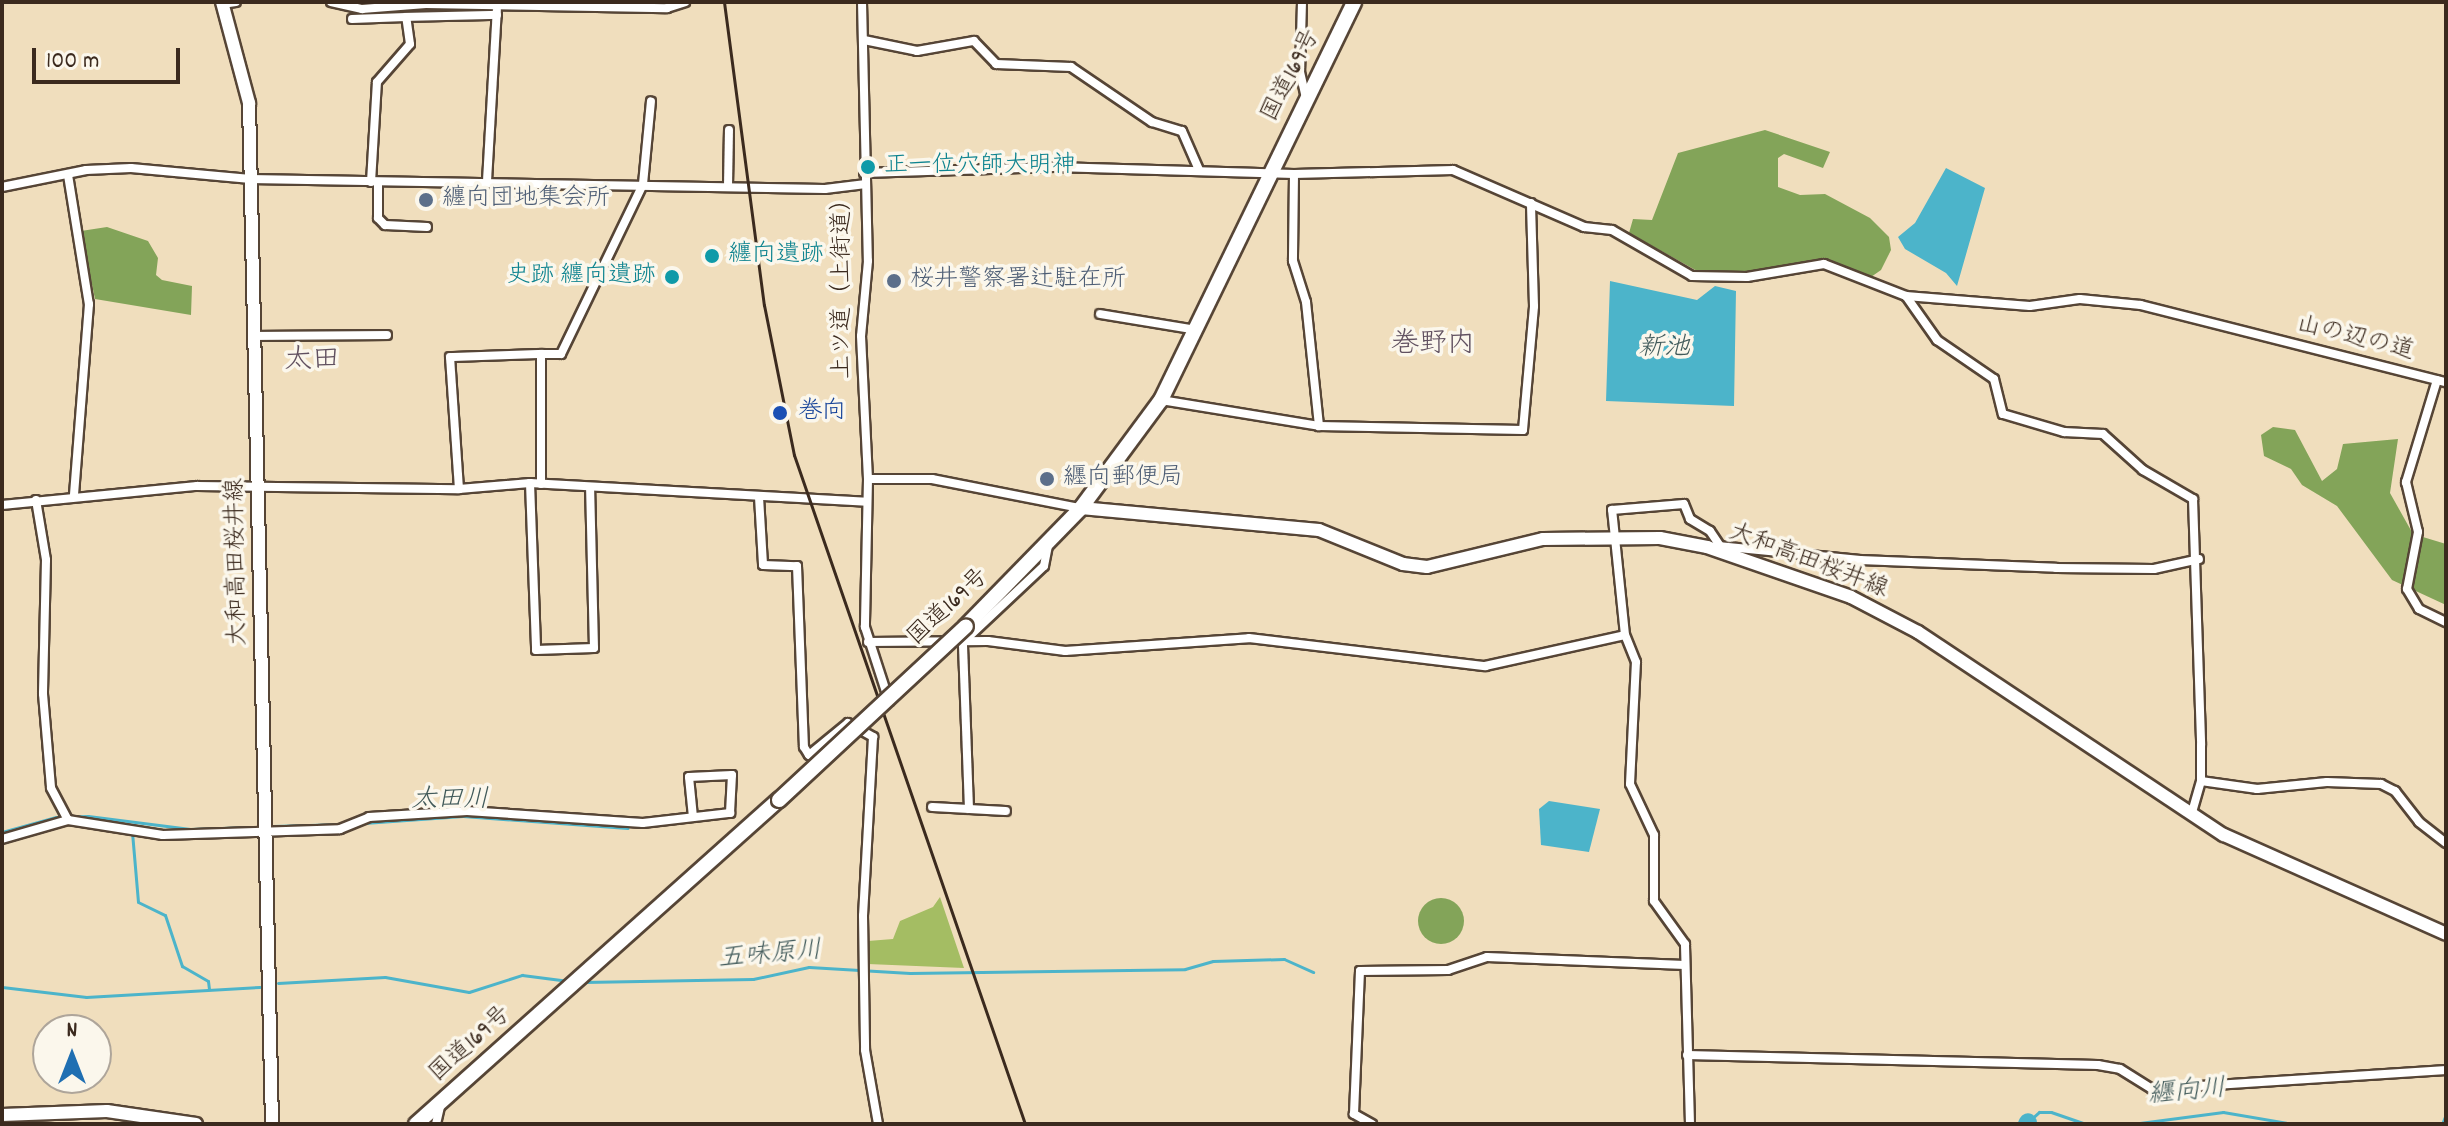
<!DOCTYPE html>
<meta charset="utf-8">
<style>
body{margin:0}
#map{position:relative;width:2448px;height:1126px;overflow:hidden;background:#f0debd;font-family:Dekko,"Klee One",sans-serif}
div>[style]{position:absolute}
[style*='--x']{left:calc(var(--x)*1px);top:calc(var(--y)*1px);width:calc(var(--w)*1px);rotate:calc(var(--a)*1deg)}
.green>*{inset:0;background:#a4bd63}
.forest>*{inset:0;background:#83a459}
.round{border-radius:50%}
.water>*{inset:0;background:#4cb4ca}
.stream>*{height:3px;margin:-1.5px;padding:0 1.5px;transform-origin:1.5px;border-radius:1.5px;background:#4cb4ca}
.river>*{height:18px;margin:-9px;padding:0 9px;transform-origin:9px;border-radius:9px;background:#4cb4ca}
.roads{filter:drop-shadow(2px 0 #564536) drop-shadow(-2px 0 #564536) drop-shadow(0 2px #564536) drop-shadow(0 -2px #564536)}
.street>*{height:8px;margin:-4px;padding:0 4px;transform-origin:4px;border-radius:4px;background:#fff}
.secondary>*{height:12px;margin:-6px;padding:0 6px;transform-origin:6px;border-radius:6px;background:#fff}
.primary>*{height:12px;margin:-6px;padding:0 6px;transform-origin:6px;border-radius:6px;background:#fff}
.highway>*{height:14px;margin:-7px;padding:0 7px;transform-origin:7px;border-radius:7px;background:#fff}
.rail>*{height:3px;margin:-1.5px;padding:0 1.5px;transform-origin:1.5px;border-radius:1.5px;background:#3b2a1e}
.bridges{filter:drop-shadow(2px 0 #564536) drop-shadow(-2px 0 #564536) drop-shadow(0 2px #564536) drop-shadow(0 -2px #564536)}
.highway-bridge>*{height:14px;margin:-7px;padding:0 7px;transform-origin:7px;border-radius:7px;background:#fff}
.dots>*{width:22px;height:22px;translate:-50% -50%;box-sizing:border-box;border:4px solid #fbf7ec;border-radius:50%}
span{translate:-50% -50%;white-space:nowrap;text-align:center;line-height:1.15;-webkit-text-stroke:7px #fbf7ec;paint-order:stroke}
.street-label{font-size:24px;color:#3b2a1e}
.culture-label{font-size:24px;color:#0d838f}
.left{translate:0 -50%;text-align:left}
.right{translate:-100% -50%;text-align:right}
.service-label{font-size:24px;color:#4e5e75}
.transit-label{font-size:24px;color:#164399}
.water-label{font-size:26px;color:#415a5a;font-style:italic}
.quarter-label{font-size:28px;color:#615160}
.frame{position:absolute;inset:0;border:4px solid #3b2a1e;pointer-events:none}
.north{position:absolute;left:32px;top:1014px;width:80px;height:80px;box-sizing:border-box;background:#fbf7ec;border:2px solid #aea59a;border-radius:50%;rotate:0deg;font-size:22px;font-weight:700;line-height:32px;text-align:center;color:#3b2a1e}
.north::after{content:'';display:block;margin:auto;width:28px;height:36px;background:#1f6fb2;clip-path:polygon(50% 0,100% 100%,50% 72%,0 100%)}
.scale{position:absolute;left:32px;top:48px;width:148px;height:36px;box-sizing:border-box;border:4px solid #3b2a1e;border-top:0;padding-left:10px;font-size:24px;line-height:28px;white-space:nowrap;color:#3b2a1e;-webkit-text-stroke:6px #fbf7ec;paint-order:stroke}
</style>
<div id="map">
<div class="green">
<i style="clip-path:polygon(940px 897px,964px 968px,868px 964px,868px 941px,893px 939px,900px 921px,933px 907px)"></i>
</div>
<div class="forest">
<i style="clip-path:polygon(1765px 130px,1830px 152px,1823px 168px,1784px 154px,1778px 158px,1778px 187px,1800px 195px,1825px 194px,1870px 218px,1889px 237px,1891px 250px,1881px 270px,1871px 277px,1817px 259px,1758px 271px,1699px 272px,1629px 233px,1633px 219px,1652px 220px,1678px 153px)"></i>
<i style="clip-path:polygon(107px 227px,148px 241px,158px 258px,156px 275px,162px 280px,192px 286px,191px 315px,95px 299px,81px 231px)"></i>
<i style="clip-path:polygon(2273px 427px,2295px 430px,2322px 481px,2337px 469px,2343px 444px,2398px 439px,2390px 493px,2413px 534px,2446px 544px,2446px 605px,2392px 580px,2337px 506px,2302px 485px,2291px 469px,2264px 456px,2261px 435px)"></i>
<i class="round" style="left:1418px;top:898px;width:46px;height:46px"></i>
</div>
<div class="water">
<i style="clip-path:polygon(1946px 168px,1985px 188px,1957px 286px,1946px 273px,1905px 249px,1898px 237px,1915px 223px)"></i>
<i style="clip-path:polygon(1610px 281px,1697px 300px,1715px 286px,1736px 291px,1734px 406px,1606px 401px)"></i>
<i style="clip-path:polygon(1549px 801px,1600px 809px,1589px 852px,1541px 845px,1539px 809px)"></i>
</div>
<div class="stream">
<i style="--x:364;--y:823;--w:99;--a:-4"></i>
<i style="--x:463;--y:816;--w:165;--a:4.2"></i>
<i style="--x:273;--y:826;--w:72;--a:-1.6"></i>
<i style="--x:2;--y:832;--w:56;--a:-15.5"></i>
<i style="--x:56;--y:817;--w:32;--a:-2"></i>
<i style="--x:88;--y:816;--w:103;--a:7.3"></i>
<i style="--x:190;--y:829;--w:63;--a:-1.8"></i>
<i style="--x:132;--y:832;--w:70;--a:85.1"></i>
<i style="--x:138;--y:902;--w:30;--a:26"></i>
<i style="--x:165;--y:915;--w:54;--a:71.6"></i>
<i style="--x:182;--y:966;--w:30;--a:30"></i>
<i style="--x:208;--y:981;--w:8;--a:83"></i>
<i style="--x:584;--y:982;--w:169;--a:-1"></i>
<i style="--x:753;--y:979;--w:57;--a:-12.1"></i>
<i style="--x:809;--y:967;--w:101;--a:3.4"></i>
<i style="--x:910;--y:973;--w:275;--a:-0.8"></i>
<i style="--x:1185;--y:969;--w:29;--a:-16"></i>
<i style="--x:1213;--y:961;--w:71;--a:-1.6"></i>
<i style="--x:1284;--y:959;--w:32;--a:24"></i>
<i style="--x:278;--y:983;--w:107;--a:-3.2"></i>
<i style="--x:385;--y:977;--w:85;--a:10.1"></i>
<i style="--x:469;--y:992;--w:56;--a:-17.8"></i>
<i style="--x:522;--y:975;--w:47;--a:7.3"></i>
<i style="--x:2;--y:987;--w:85;--a:6.8"></i>
<i style="--x:86;--y:997;--w:174;--a:-3.3"></i>
<i style="--x:2028;--y:1122;--w:15;--a:-42"></i>
<i style="--x:2039;--y:1112;--w:12;--a:0"></i>
<i style="--x:2051;--y:1112;--w:36;--a:19"></i>
<i style="--x:2132;--y:1124;--w:92;--a:-7.5"></i>
<i style="--x:2223;--y:1112;--w:71;--a:9.7"></i>
<i style="--x:2442;--y:1124;--w:11;--a:-68"></i>
</div>
<div class="river">
<i style="--x:2027;--y:1124;--w:2;--a:-63"></i>
</div>
<div class="roads">
<div class="street">
<i style="--x:331;--y:2;--w:32;--a:13"></i>
<i style="--x:362;--y:9;--w:64;--a:-4.5"></i>
<i style="--x:426;--y:4;--w:241;--a:1"></i>
<i style="--x:667;--y:8;--w:19;--a:-18"></i>
<i style="--x:862;--y:2;--w:259;--a:88.7"></i>
<i style="--x:868;--y:261;--w:75;--a:95.3"></i>
<i style="--x:861;--y:336;--w:143;--a:87.2"></i>
<i style="--x:868;--y:479;--w:148;--a:91.2"></i>
<i style="--x:865;--y:627;--w:78;--a:72"></i>
<i style="--x:1302;--y:2;--w:70;--a:91.6"></i>
<i style="--x:1300;--y:72;--w:26;--a:77"></i>
<i style="--x:222;--y:4;--w:14;--a:-8"></i>
<i style="--x:352;--y:19;--w:54;--a:-2.1"></i>
<i style="--x:864;--y:40;--w:54;--a:11.7"></i>
<i style="--x:917;--y:51;--w:58;--a:-10"></i>
<i style="--x:974;--y:41;--w:32;--a:46"></i>
<i style="--x:996;--y:64;--w:75;--a:2.3"></i>
<i style="--x:1071;--y:67;--w:98;--a:34.2"></i>
<i style="--x:1152;--y:122;--w:31;--a:17"></i>
<i style="--x:1182;--y:131;--w:43;--a:66.4"></i>
<i style="--x:864;--y:173;--w:190;--a:-1.8"></i>
<i style="--x:1054;--y:167;--w:240;--a:1.7"></i>
<i style="--x:1294;--y:174;--w:159;--a:-1.4"></i>
<i style="--x:1453;--y:170;--w:143;--a:23.5"></i>
<i style="--x:1584;--y:227;--w:28;--a:6"></i>
<i style="--x:1612;--y:230;--w:92;--a:29.9"></i>
<i style="--x:1692;--y:276;--w:55;--a:1"></i>
<i style="--x:1747;--y:277;--w:78;--a:-9.6"></i>
<i style="--x:1824;--y:264;--w:88;--a:21.3"></i>
<i style="--x:1906;--y:296;--w:124;--a:4.6"></i>
<i style="--x:2030;--y:306;--w:50;--a:-8"></i>
<i style="--x:2080;--y:299;--w:61;--a:5.6"></i>
<i style="--x:2141;--y:305;--w:315;--a:14.2"></i>
<i style="--x:1294;--y:174;--w:87;--a:90.7"></i>
<i style="--x:1293;--y:261;--w:43;--a:72.4"></i>
<i style="--x:1306;--y:302;--w:125;--a:84"></i>
<i style="--x:68;--y:175;--w:131;--a:80.8"></i>
<i style="--x:89;--y:304;--w:193;--a:94.5"></i>
<i style="--x:487;--y:181;--w:171;--a:-86.7"></i>
<i style="--x:371;--y:182;--w:100;--a:-86.6"></i>
<i style="--x:377;--y:82;--w:50;--a:-49"></i>
<i style="--x:410;--y:44;--w:27;--a:-98"></i>
<i style="--x:406;--y:17;--w:91;--a:-1.3"></i>
<i style="--x:378;--y:182;--w:36;--a:90"></i>
<i style="--x:378;--y:218;--w:10;--a:45"></i>
<i style="--x:385;--y:225;--w:42;--a:2.7"></i>
<i style="--x:728;--y:186;--w:56;--a:-89"></i>
<i style="--x:2;--y:187;--w:86;--a:-11.4"></i>
<i style="--x:86;--y:170;--w:45;--a:-2.5"></i>
<i style="--x:131;--y:168;--w:120;--a:5.3"></i>
<i style="--x:250;--y:179;--w:575;--a:1"></i>
<i style="--x:825;--y:189;--w:39;--a:-7"></i>
<i style="--x:1906;--y:296;--w:54;--a:54.8"></i>
<i style="--x:1937;--y:340;--w:69;--a:34.4"></i>
<i style="--x:1994;--y:379;--w:36;--a:76"></i>
<i style="--x:2003;--y:414;--w:64;--a:16.4"></i>
<i style="--x:2064;--y:432;--w:39;--a:3"></i>
<i style="--x:2103;--y:434;--w:54;--a:42"></i>
<i style="--x:2143;--y:470;--w:58;--a:30.1"></i>
<i style="--x:2193;--y:499;--w:246;--a:88.1"></i>
<i style="--x:2201;--y:745;--w:36;--a:90"></i>
<i style="--x:2201;--y:781;--w:33;--a:106"></i>
<i style="--x:1100;--y:314;--w:98;--a:9.4"></i>
<i style="--x:254;--y:336;--w:133;--a:-0.4"></i>
<i style="--x:2437;--y:380;--w:107;--a:106.9"></i>
<i style="--x:2406;--y:482;--w:51;--a:76.5"></i>
<i style="--x:2418;--y:532;--w:58;--a:100.9"></i>
<i style="--x:2407;--y:589;--w:23;--a:59"></i>
<i style="--x:2419;--y:609;--w:30;--a:26"></i>
<i style="--x:1161;--y:400;--w:160;--a:9.3"></i>
<i style="--x:1319;--y:426;--w:204;--a:1.1"></i>
<i style="--x:1523;--y:430;--w:124;--a:-84.9"></i>
<i style="--x:1534;--y:306;--w:103;--a:-91.7"></i>
<i style="--x:868;--y:479;--w:64;--a:0"></i>
<i style="--x:932;--y:479;--w:151;--a:11.1"></i>
<i style="--x:530;--y:483;--w:167;--a:87.9"></i>
<i style="--x:536;--y:650;--w:58;--a:-2"></i>
<i style="--x:594;--y:648;--w:161;--a:-91.4"></i>
<i style="--x:541;--y:484;--w:130;--a:-90"></i>
<i style="--x:541;--y:354;--w:20;--a:0"></i>
<i style="--x:561;--y:354;--w:189;--a:-64.2"></i>
<i style="--x:643;--y:184;--w:83;--a:-84.5"></i>
<i style="--x:459;--y:489;--w:132;--a:-93.9"></i>
<i style="--x:450;--y:357;--w:91;--a:-1.9"></i>
<i style="--x:759;--y:497;--w:68;--a:86.6"></i>
<i style="--x:763;--y:565;--w:34;--a:2"></i>
<i style="--x:797;--y:566;--w:181;--a:87.8"></i>
<i style="--x:804;--y:747;--w:9;--a:58"></i>
<i style="--x:809;--y:755;--w:50;--a:-39.4"></i>
<i style="--x:848;--y:723;--w:29;--a:29"></i>
<i style="--x:873;--y:737;--w:179;--a:93.2"></i>
<i style="--x:863;--y:916;--w:134;--a:89.1"></i>
<i style="--x:865;--y:1050;--w:75;--a:80"></i>
<i style="--x:36;--y:500;--w:61;--a:80.5"></i>
<i style="--x:46;--y:560;--w:134;--a:91.3"></i>
<i style="--x:43;--y:694;--w:94;--a:85.1"></i>
<i style="--x:51;--y:788;--w:36;--a:62"></i>
<i style="--x:2;--y:505;--w:196;--a:-5.6"></i>
<i style="--x:197;--y:486;--w:262;--a:0.7"></i>
<i style="--x:459;--y:489;--w:71;--a:-4.8"></i>
<i style="--x:530;--y:483;--w:337;--a:3.2"></i>
<i style="--x:1718;--y:546;--w:143;--a:5.6"></i>
<i style="--x:1860;--y:560;--w:196;--a:2.3"></i>
<i style="--x:2056;--y:568;--w:98;--a:0.6"></i>
<i style="--x:2154;--y:569;--w:46;--a:-12.5"></i>
<i style="--x:868;--y:642;--w:120;--a:-0.5"></i>
<i style="--x:988;--y:641;--w:78;--a:7.4"></i>
<i style="--x:1065;--y:651;--w:184;--a:-4"></i>
<i style="--x:1249;--y:638;--w:238;--a:6.8"></i>
<i style="--x:1485;--y:666;--w:143;--a:-12.5"></i>
<i style="--x:2201;--y:781;--w:57;--a:8.1"></i>
<i style="--x:2257;--y:789;--w:70;--a:-5.7"></i>
<i style="--x:2327;--y:782;--w:54;--a:2.1"></i>
<i style="--x:2381;--y:784;--w:16;--a:27"></i>
<i style="--x:2395;--y:791;--w:39;--a:52"></i>
<i style="--x:2419;--y:822;--w:34;--a:38"></i>
<i style="--x:932;--y:807;--w:74;--a:3.1"></i>
<i style="--x:969;--y:809;--w:167;--a:-92.1"></i>
<i style="--x:963;--y:642;--w:111;--a:-43.2"></i>
<i style="--x:1044;--y:566;--w:21;--a:-79"></i>
<i style="--x:2;--y:839;--w:69;--a:-16.1"></i>
<i style="--x:68;--y:820;--w:96;--a:9"></i>
<i style="--x:163;--y:835;--w:177;--a:-1.9"></i>
<i style="--x:340;--y:829;--w:31;--a:-22"></i>
<i style="--x:369;--y:817;--w:98;--a:-3.5"></i>
<i style="--x:467;--y:811;--w:176;--a:3.9"></i>
<i style="--x:643;--y:823;--w:88;--a:-6.6"></i>
<i style="--x:730;--y:813;--w:38;--a:-87"></i>
<i style="--x:732;--y:775;--w:43;--a:177.3"></i>
<i style="--x:689;--y:777;--w:40;--a:84.3"></i>
<i style="--x:1687;--y:1055;--w:411;--a:1.4"></i>
<i style="--x:2098;--y:1065;--w:22;--a:10"></i>
<i style="--x:2120;--y:1069;--w:38;--a:32"></i>
<i style="--x:2152;--y:1089;--w:295;--a:-3.7"></i>
<i style="--x:436;--y:1124;--w:18;--a:-77"></i>
<i style="--x:1372;--y:1124;--w:21;--a:-151"></i>
<i style="--x:1354;--y:1114;--w:143;--a:-87.6"></i>
<i style="--x:1360;--y:971;--w:88;--a:-0.7"></i>
<i style="--x:1448;--y:970;--w:41;--a:-18.4"></i>
<i style="--x:1487;--y:957;--w:198;--a:2.3"></i>
<i style="--x:1690;--y:1124;--w:180;--a:-91.6"></i>
<i style="--x:1685;--y:944;--w:53;--a:-125.8"></i>
<i style="--x:1654;--y:901;--w:66;--a:-90"></i>
<i style="--x:1654;--y:835;--w:56;--a:-115.2"></i>
<i style="--x:1630;--y:784;--w:122;--a:-87.2"></i>
<i style="--x:1636;--y:662;--w:29;--a:-112"></i>
<i style="--x:1625;--y:635;--w:126;--a:-95.9"></i>
<i style="--x:1612;--y:510;--w:72;--a:-4.8"></i>
<i style="--x:1684;--y:504;--w:16;--a:68"></i>
<i style="--x:1690;--y:519;--w:23;--a:31"></i>
<i style="--x:1710;--y:531;--w:18;--a:56"></i>
</div>
<div class="secondary">
<i style="--x:2;--y:1115;--w:105;--a:-2.2"></i>
<i style="--x:107;--y:1111;--w:90;--a:8.3"></i>
</div>
<div class="primary">
<i style="--x:222;--y:2;--w:105;--a:75"></i>
<i style="--x:249;--y:103;--w:1021;--a:88.71"></i>
<i style="--x:1081;--y:508;--w:239;--a:5.3"></i>
<i style="--x:1319;--y:530;--w:91;--a:22"></i>
<i style="--x:1403;--y:564;--w:24;--a:7"></i>
<i style="--x:1427;--y:567;--w:119;--a:-13.6"></i>
<i style="--x:1543;--y:539;--w:117;--a:-0.5"></i>
<i style="--x:1660;--y:538;--w:48;--a:10.8"></i>
<i style="--x:1707;--y:547;--w:152;--a:19.1"></i>
<i style="--x:1851;--y:597;--w:76;--a:27.6"></i>
<i style="--x:1918;--y:632;--w:367;--a:33.6"></i>
<i style="--x:2224;--y:835;--w:243;--a:24"></i>
</div>
<div class="highway">
<i style="--x:966;--y:626;--w:165;--a:-45.7"></i>
<i style="--x:1081;--y:508;--w:134;--a:-53.5"></i>
<i style="--x:1161;--y:400;--w:442;--a:-64.1"></i>
<i style="--x:416;--y:1124;--w:487;--a:-41.8"></i>
</div>
</div>
<div class="rail">
<i style="--x:724;--y:2;--w:306;--a:82.5"></i>
<i style="--x:764;--y:305;--w:153;--a:78.7"></i>
<i style="--x:794;--y:455;--w:708;--a:70.95"></i>
</div>
<div class="bridges">
<div class="highway-bridge">
<i style="--x:779;--y:800;--w:255;--a:-42.9"></i>
</div>
</div>
<div class="dots">
<i style="left:868px;top:167px;background:#0f9aa8"></i>
<i style="left:426px;top:200px;background:#5c6f8a"></i>
<i style="left:712px;top:256px;background:#0f9aa8"></i>
<i style="left:672px;top:277px;background:#0f9aa8"></i>
<i style="left:894px;top:281px;background:#5c6f8a"></i>
<i style="left:780px;top:413px;background:#1a4fb4"></i>
<i style="left:1047px;top:479px;background:#5c6f8a"></i>
</div>
<div class="street-label">
<span style="left:1292px;top:76px;rotate:-63deg">国道169号</span>
<span style="left:844px;top:283px;rotate:-90deg">上ツ道（上街道）</span>
<span style="left:2355px;top:339px;rotate:14deg">山の辺の道</span>
<span style="left:238px;top:562px;rotate:-91deg">大和高田桜井線</span>
<span style="left:1808px;top:562px;rotate:21deg">大和高田桜井線</span>
<span style="left:949px;top:608px;rotate:-43deg">国道169号</span>
<span style="left:471px;top:1045px;rotate:-42deg">国道169号</span>
</div>
<div class="culture-label">
<span class="left" style="left:884px;top:167px">正一位穴師大明神</span>
<span class="left" style="left:728px;top:256px">纏向遺跡</span>
<span class="right" style="left:656px;top:277px">史跡 纏向遺跡</span>
</div>
<div class="service-label">
<span class="left" style="left:442px;top:200px">纏向団地集会所</span>
<span class="left" style="left:910px;top:281px">桜井警察署辻駐在所</span>
<span class="left" style="left:1063px;top:479px">纒向郵便局</span>
</div>
<div class="transit-label">
<span class="left" style="left:798px;top:413px">巻向</span>
</div>
<div class="water-label">
<span style="left:1664px;top:349px">新池</span>
<span style="left:450px;top:801px">太田川</span>
<span style="left:770px;top:956px;rotate:-5deg">五味原川</span>
<span style="left:2187px;top:1093px;rotate:-5deg">纒向川</span>
</div>
<div class="quarter-label">
<span style="left:1433px;top:346px">巻野内</span>
<span style="left:312px;top:362px">太田</span>
</div>
<div class="frame"></div>
<div class="north">N</div>
<div class="scale">100 m</div>
</div>
